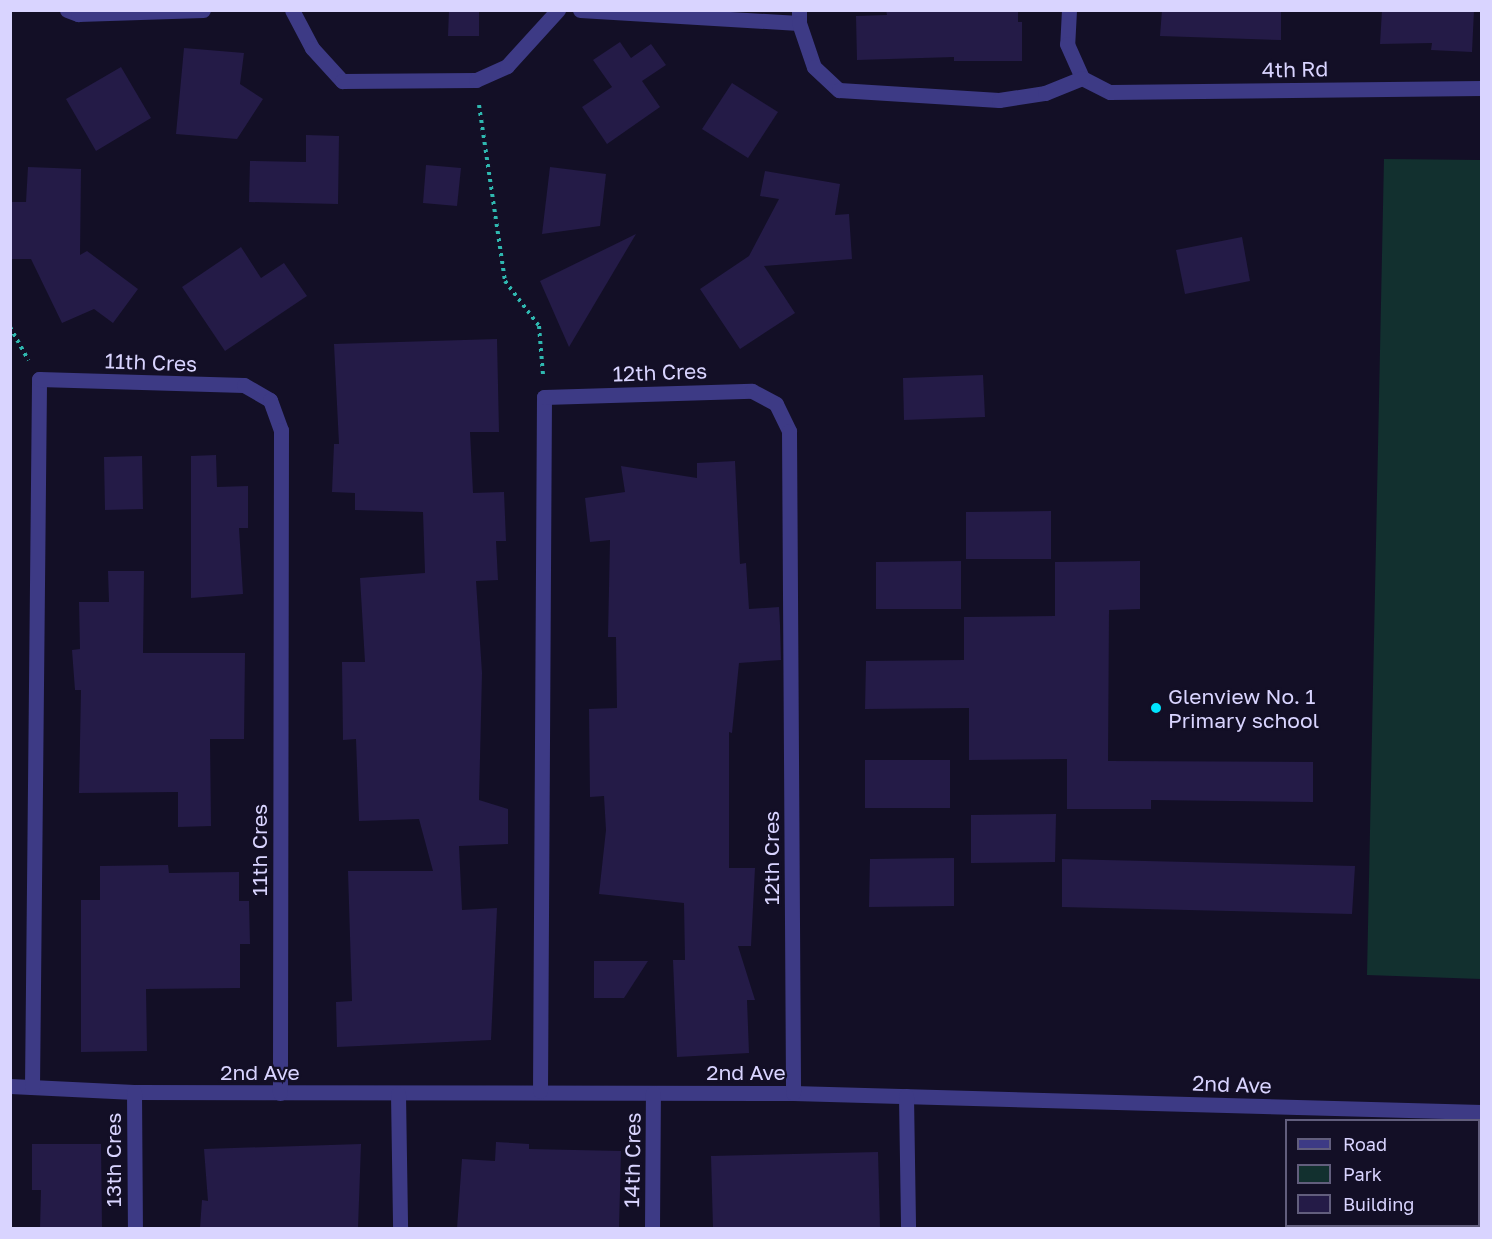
<!DOCTYPE html>
<style>
body{margin:0}
#map{position:relative;width:1492px;height:1239px;overflow:hidden;background:#130f26;font-family:"Golos Text",sans-serif}
div>[style]{position:absolute}
[style*='--x']{left:calc(var(--x)*1px);top:calc(var(--y)*1px);width:calc(var(--w)*1px);rotate:calc(var(--a)*1deg)}
.green>*{inset:0;background:#12302f}
.building>*{inset:0;background:#241b47}
.path>*{height:4px;margin-top:-2px;transform-origin:0;background:repeating-linear-gradient(90deg,#2fb8b0 0 3px,transparent 0 7.5px)}
.minor>*{height:15px;margin:-7.5px;padding:0 7.5px;transform-origin:7.5px;border-radius:7.5px;background:#3d3a85}
.dots>*{width:16px;height:16px;translate:-50% -50%;box-sizing:border-box;border:3px solid #130f26;border-radius:50%}
span{translate:-50% -50%;white-space:nowrap;text-align:center;line-height:1.15;-webkit-text-stroke:4.5px #130f26;paint-order:stroke}
.street-label{font-size:21px;color:#d9d4ff}
.poi-label{font-size:21px;color:#d9d4ff}
.left{translate:0 -50%;text-align:left}
.frame{position:absolute;inset:0;border:12px solid #d9d4ff;pointer-events:none}
.legend{position:absolute;left:1285px;top:1119px;width:195px;height:108px;box-sizing:border-box;background:#130f26;border:2px solid #625e7d;margin:0;padding:8px 10px;list-style:none;font-size:18px;color:#d9d4ff}
.legend li{display:flex;align-items:center;gap:12px;height:30px}
.legend b{width:30px;border:2px solid #625e7d}
</style>
<div id="map">
<div class="green">
<i style="clip-path:polygon(1384px 159px,1481px 160px,1481px 979px,1367px 975px)"></i>
</div>
<div class="building">
<i style="clip-path:polygon(449px 10px,479px 10px,479px 36px,448px 36px)"></i>
<i style="clip-path:polygon(886px 10px,1018px 10px,1018px 22px,1022px 22px,1022px 61px,954px 61px,954px 57px,857px 60px,856px 16px,887px 15px)"></i>
<i style="clip-path:polygon(1162px 10px,1281px 10px,1281px 40px,1160px 36px)"></i>
<i style="clip-path:polygon(1382px 10px,1474px 10px,1472px 52px,1431px 50px,1432px 43px,1380px 44px)"></i>
<i style="clip-path:polygon(620px 42px,631px 58px,651px 44px,666px 65px,642px 81px,660px 107px,607px 144px,582px 107px,612px 87px,593px 60px)"></i>
<i style="clip-path:polygon(184px 48px,244px 53px,240px 84px,263px 99px,237px 139px,176px 134px)"></i>
<i style="clip-path:polygon(121px 67px,151px 118px,96px 151px,66px 99px)"></i>
<i style="clip-path:polygon(732px 83px,778px 112px,748px 158px,702px 129px)"></i>
<i style="clip-path:polygon(306px 135px,339px 136px,338px 204px,249px 202px,250px 161px,306px 162px)"></i>
<i style="clip-path:polygon(426px 165px,461px 168px,457px 206px,423px 203px)"></i>
<i style="clip-path:polygon(28px 167px,81px 169px,80px 255px,87px 251px,138px 289px,113px 323px,94px 309px,62px 323px,31px 259px,10px 259px,10px 202px,26px 202px)"></i>
<i style="clip-path:polygon(550px 167px,606px 174px,600px 226px,542px 234px)"></i>
<i style="clip-path:polygon(765px 171px,840px 184px,835px 215px,849px 214px,852px 259px,764px 266px,795px 313px,740px 349px,700px 289px,749px 256px,779px 199px,760px 196px)"></i>
<i style="clip-path:polygon(636px 234px,569px 347px,540px 281px)"></i>
<i style="clip-path:polygon(1242px 237px,1250px 281px,1185px 294px,1176px 250px)"></i>
<i style="clip-path:polygon(241px 247px,261px 278px,284px 263px,307px 296px,225px 351px,182px 287px)"></i>
<i style="clip-path:polygon(497px 339px,499px 432px,470px 432px,473px 493px,504px 492px,506px 541px,496px 541px,498px 580px,476px 581px,482px 673px,479px 800px,508px 809px,508px 844px,459px 846px,462px 910px,497px 908px,491px 1040px,337px 1047px,336px 1002px,352px 1001px,348px 871px,433px 871px,419px 819px,359px 821px,356px 739px,343px 740px,342px 662px,365px 662px,360px 578px,425px 573px,423px 512px,355px 510px,355px 493px,332px 492px,334px 444px,339px 444px,334px 344px)"></i>
<i style="clip-path:polygon(983px 375px,985px 417px,904px 420px,903px 378px)"></i>
<i style="clip-path:polygon(216px 455px,217px 487px,248px 486px,248px 528px,239px 528px,243px 594px,191px 598px,191px 456px)"></i>
<i style="clip-path:polygon(142px 456px,143px 509px,105px 510px,104px 457px)"></i>
<i style="clip-path:polygon(735px 461px,740px 564px,746px 563px,749px 609px,779px 607px,780px 625px,781px 660px,739px 663px,732px 733px,729px 732px,729px 868px,755px 868px,751px 946px,738px 946px,755px 1000px,747px 1000px,749px 1053px,677px 1057px,673px 960px,685px 960px,684px 903px,599px 894px,606px 830px,604px 796px,590px 797px,589px 709px,617px 708px,616px 637px,608px 637px,610px 540px,590px 542px,585px 498px,625px 492px,621px 466px,697px 478px,697px 463px)"></i>
<i style="clip-path:polygon(1051px 511px,1051px 559px,966px 559px,966px 512px)"></i>
<i style="clip-path:polygon(961px 561px,961px 609px,876px 609px,876px 562px)"></i>
<i style="clip-path:polygon(1140px 561px,1140px 609px,1109px 610px,1108px 761px,1313px 762px,1313px 802px,1151px 800px,1151px 809px,1067px 809px,1067px 759px,969px 760px,969px 708px,865px 709px,866px 661px,964px 660px,964px 617px,1055px 616px,1055px 562px)"></i>
<i style="clip-path:polygon(108px 571px,144px 571px,143px 653px,245px 653px,244px 739px,210px 739px,211px 826px,178px 827px,178px 792px,79px 793px,81px 690px,75px 690px,72px 650px,80px 649px,79px 602px,109px 602px)"></i>
<i style="clip-path:polygon(865px 760px,950px 760px,950px 808px,865px 808px)"></i>
<i style="clip-path:polygon(1056px 814px,1055px 862px,971px 863px,971px 815px)"></i>
<i style="clip-path:polygon(954px 858px,954px 906px,869px 907px,870px 859px)"></i>
<i style="clip-path:polygon(1062px 859px,1355px 866px,1352px 914px,1062px 907px)"></i>
<i style="clip-path:polygon(168px 865px,169px 873px,239px 872px,239px 901px,249px 901px,250px 944px,240px 944px,240px 988px,146px 989px,147px 1051px,81px 1052px,81px 900px,100px 900px,100px 866px)"></i>
<i style="clip-path:polygon(594px 961px,648px 961px,624px 998px,594px 998px)"></i>
<i style="clip-path:polygon(496px 1142px,529px 1144px,529px 1149px,621px 1151px,619px 1228px,457px 1228px,462px 1159px,495px 1161px)"></i>
<i style="clip-path:polygon(32px 1144px,101px 1144px,102px 1228px,40px 1228px,41px 1190px,32px 1190px)"></i>
<i style="clip-path:polygon(361px 1144px,358px 1228px,200px 1228px,202px 1200px,208px 1201px,204px 1149px)"></i>
<i style="clip-path:polygon(878px 1152px,880px 1228px,713px 1228px,711px 1156px)"></i>
</div>
<div class="path">
<i style="--x:479;--y:105;--w:178;--a:81.6"></i>
<i style="--x:505;--y:281;--w:56;--a:52.9"></i>
<i style="--x:539;--y:326;--w:49;--a:85.3"></i>
<i style="--x:10;--y:327;--w:38;--a:61"></i>
</div>
<div class="minor">
<i style="--x:67;--y:10;--w:12;--a:20"></i>
<i style="--x:78;--y:14;--w:125;--a:-1.8"></i>
<i style="--x:292;--y:10;--w:43;--a:62.2"></i>
<i style="--x:312;--y:48;--w:45;--a:47.7"></i>
<i style="--x:342;--y:81;--w:134;--a:-0.4"></i>
<i style="--x:476;--y:80;--w:34;--a:-24"></i>
<i style="--x:507;--y:66;--w:76;--a:-47.7"></i>
<i style="--x:580;--y:10;--w:219;--a:3.4"></i>
<i style="--x:799;--y:23;--w:13;--a:-90"></i>
<i style="--x:1069;--y:10;--w:34;--a:93"></i>
<i style="--x:1067;--y:44;--w:37;--a:66"></i>
<i style="--x:1082;--y:78;--w:31;--a:27"></i>
<i style="--x:1110;--y:92;--w:372;--a:-0.6"></i>
<i style="--x:799;--y:23;--w:46;--a:71.2"></i>
<i style="--x:814;--y:67;--w:34;--a:43"></i>
<i style="--x:839;--y:90;--w:160;--a:3.6"></i>
<i style="--x:999;--y:100;--w:47;--a:-8.7"></i>
<i style="--x:1045;--y:93;--w:40;--a:-22"></i>
<i style="--x:10;--y:1086;--w:124;--a:2.8"></i>
<i style="--x:134;--y:1092;--w:659;--a:0.09"></i>
<i style="--x:793;--y:1093;--w:689;--a:1.58"></i>
<i style="--x:32;--y:1087;--w:708;--a:-89.43"></i>
<i style="--x:39;--y:379;--w:205;--a:1.7"></i>
<i style="--x:244;--y:385;--w:30;--a:30"></i>
<i style="--x:270;--y:400;--w:32;--a:70"></i>
<i style="--x:281;--y:430;--w:663;--a:90.09"></i>
<i style="--x:540;--y:1091;--w:694;--a:-89.67"></i>
<i style="--x:544;--y:397;--w:208;--a:-1.7"></i>
<i style="--x:752;--y:391;--w:27;--a:28"></i>
<i style="--x:776;--y:404;--w:30;--a:64"></i>
<i style="--x:789;--y:431;--w:662;--a:89.65"></i>
<i style="--x:134;--y:1092;--w:136;--a:89.6"></i>
<i style="--x:398;--y:1094;--w:134;--a:89.1"></i>
<i style="--x:906;--y:1096;--w:132;--a:89.1"></i>
<i style="--x:652;--y:1228;--w:135;--a:-89.6"></i>
</div>
<div class="dots">
<i style="left:1156px;top:708px;background:#00e5ff"></i>
</div>
<div class="street-label">
<span style="left:1295px;top:69px;rotate:-1deg">4th Rd</span>
<span style="left:151px;top:362px;rotate:2deg">11th Cres</span>
<span style="left:660px;top:372px;rotate:-2deg">12th Cres</span>
<span style="left:259px;top:850px;rotate:-90deg">11th Cres</span>
<span style="left:771px;top:858px;rotate:-90deg">12th Cres</span>
<span style="left:260px;top:1072px">2nd Ave</span>
<span style="left:746px;top:1072px">2nd Ave</span>
<span style="left:1232px;top:1084px;rotate:2deg">2nd Ave</span>
<span style="left:113px;top:1160px;rotate:-90deg">13th Cres</span>
<span style="left:632px;top:1160px;rotate:-89deg">14th Cres</span>
</div>
<div class="poi-label">
<span class="left" style="left:1168px;top:708px">Glenview No. 1<br>Primary school</span>
</div>
<div class="frame"></div>
<ul class="legend">
<li><b style="height:8px;background:#3d3a85"></b>Road</li>
<li><b style="height:16px;background:#12302f"></b>Park</li>
<li><b style="height:16px;background:#241b47"></b>Building</li>
</ul>
</div>
